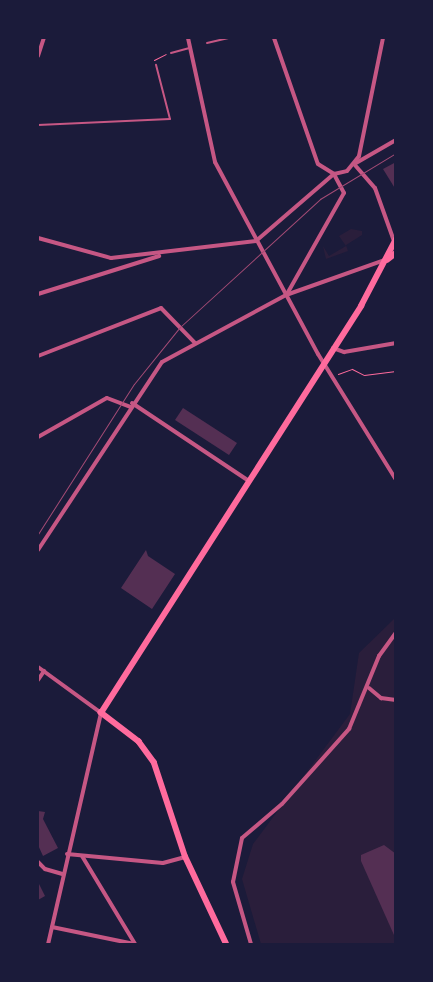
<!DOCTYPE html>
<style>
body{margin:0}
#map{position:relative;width:433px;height:982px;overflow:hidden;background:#1b1b3a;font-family:"Alegreya Sans",sans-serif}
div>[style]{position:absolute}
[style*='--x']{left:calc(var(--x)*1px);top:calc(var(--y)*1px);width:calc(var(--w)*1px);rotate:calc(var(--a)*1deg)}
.green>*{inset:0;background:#2a1e3b}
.building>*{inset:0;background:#542f53}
.path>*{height:1px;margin:-0.5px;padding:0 0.5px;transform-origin:0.5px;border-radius:0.5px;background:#ff6b9d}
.service>*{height:2px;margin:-1px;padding:0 1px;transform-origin:1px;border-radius:1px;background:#c65784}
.minor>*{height:4px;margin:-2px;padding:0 2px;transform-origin:2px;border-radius:2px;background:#c65784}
.secondary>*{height:5.5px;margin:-2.75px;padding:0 2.75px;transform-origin:2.75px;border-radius:2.75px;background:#ff6b9d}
.tram>*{height:1px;margin:-0.5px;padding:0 0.5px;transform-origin:0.5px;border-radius:0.5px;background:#a44b75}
span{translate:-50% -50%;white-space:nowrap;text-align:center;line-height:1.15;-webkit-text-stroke:5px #1b1b3a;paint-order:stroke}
.frame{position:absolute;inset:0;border:39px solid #1b1b3a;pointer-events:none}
</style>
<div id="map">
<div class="green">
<i style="clip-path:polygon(351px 229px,362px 231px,362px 235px,346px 245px,348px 251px,326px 259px,323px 246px,329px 256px,346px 246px,339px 236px)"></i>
<i style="clip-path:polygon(395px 618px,395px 944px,261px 944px,242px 879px,253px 844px,350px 714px,359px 653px)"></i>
</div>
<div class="building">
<i style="clip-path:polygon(396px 162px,396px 190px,383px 169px)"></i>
<i style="clip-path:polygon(183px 408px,237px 443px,229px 455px,175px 420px)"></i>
<i style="clip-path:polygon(146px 550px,148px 556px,175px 574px,152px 609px,121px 588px)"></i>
<i style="clip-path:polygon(38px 811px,45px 812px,43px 819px,58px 848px,43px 856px,38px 845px)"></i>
<i style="clip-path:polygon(384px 845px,396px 854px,394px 935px,361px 861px,361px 855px)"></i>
<i style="clip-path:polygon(38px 882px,45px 896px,38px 900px)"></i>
</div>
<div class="path">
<i style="--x:154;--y:60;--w:13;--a:-27"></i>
<i style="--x:338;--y:374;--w:15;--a:-20"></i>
<i style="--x:352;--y:369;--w:13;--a:27"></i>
<i style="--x:364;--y:375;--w:32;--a:-7"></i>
</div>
<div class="service">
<i style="--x:207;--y:43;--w:22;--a:-13"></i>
<i style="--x:171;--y:53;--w:20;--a:-15"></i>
<i style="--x:38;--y:125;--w:132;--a:-2.6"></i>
<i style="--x:170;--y:119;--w:56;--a:-104.5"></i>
</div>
<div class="minor">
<i style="--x:188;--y:38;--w:127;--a:77.7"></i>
<i style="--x:215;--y:162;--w:218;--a:61.8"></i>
<i style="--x:318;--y:354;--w:148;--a:58.2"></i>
<i style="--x:274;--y:38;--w:133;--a:70.8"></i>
<i style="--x:318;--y:164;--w:19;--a:32"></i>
<i style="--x:334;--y:174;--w:13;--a:-13"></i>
<i style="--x:347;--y:171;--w:19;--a:-51"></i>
<i style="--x:359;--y:156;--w:120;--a:-78.5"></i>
<i style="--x:38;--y:56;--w:19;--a:-72"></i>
<i style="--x:356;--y:163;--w:46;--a:-29.9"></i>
<i style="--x:354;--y:164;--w:32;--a:49"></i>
<i style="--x:375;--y:188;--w:56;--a:70.3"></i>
<i style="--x:38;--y:238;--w:76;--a:15.3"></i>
<i style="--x:111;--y:258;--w:146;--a:-6.7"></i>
<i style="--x:256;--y:241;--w:103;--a:-40.7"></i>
<i style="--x:38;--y:294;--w:127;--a:-17.4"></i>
<i style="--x:287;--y:294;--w:116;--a:-60.6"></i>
<i style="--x:344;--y:193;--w:21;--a:-118"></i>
<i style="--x:333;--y:348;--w:12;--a:20"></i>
<i style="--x:344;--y:352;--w:53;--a:-9.8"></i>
<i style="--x:38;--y:356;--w:132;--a:-21.3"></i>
<i style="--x:161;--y:308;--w:49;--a:45.8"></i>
<i style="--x:132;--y:403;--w:141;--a:33.7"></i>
<i style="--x:38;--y:437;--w:79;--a:-29.5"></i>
<i style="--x:107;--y:398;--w:25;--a:21"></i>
<i style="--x:38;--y:550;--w:225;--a:-56.6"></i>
<i style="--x:162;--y:362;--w:141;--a:-28.4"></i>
<i style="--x:286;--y:295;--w:105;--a:-19.5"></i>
<i style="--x:38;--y:667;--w:78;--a:36.1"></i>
<i style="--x:101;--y:713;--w:237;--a:102.9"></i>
<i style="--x:38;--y:680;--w:11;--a:-56"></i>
<i style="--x:369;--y:688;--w:16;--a:40"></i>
<i style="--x:381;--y:698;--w:15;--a:8"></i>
<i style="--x:67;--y:854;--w:96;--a:5.4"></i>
<i style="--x:163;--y:863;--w:23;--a:-15"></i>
<i style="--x:82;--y:856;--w:103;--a:58.9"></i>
<i style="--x:38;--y:862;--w:10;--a:45"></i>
<i style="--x:45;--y:869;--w:19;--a:16"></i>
<i style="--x:52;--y:927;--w:84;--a:11.7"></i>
<i style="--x:251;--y:944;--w:65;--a:-106.2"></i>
<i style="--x:233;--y:882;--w:45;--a:-78.4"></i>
<i style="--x:242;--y:838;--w:52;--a:-40.4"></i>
<i style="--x:282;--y:804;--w:101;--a:-48.2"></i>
<i style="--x:349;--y:729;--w:79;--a:-67.7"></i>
<i style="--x:379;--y:656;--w:29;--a:-54"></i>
</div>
<div class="secondary">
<i style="--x:387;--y:260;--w:11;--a:-38"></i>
<i style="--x:226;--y:944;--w:96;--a:-115.2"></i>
<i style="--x:185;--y:857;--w:99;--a:-108.3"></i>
<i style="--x:154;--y:763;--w:26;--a:-126"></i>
<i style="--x:139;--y:742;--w:48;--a:-142.7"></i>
<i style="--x:101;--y:713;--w:483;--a:-57.4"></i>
<i style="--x:361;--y:306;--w:76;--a:-62.4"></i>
</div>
<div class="tram">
<i style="--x:38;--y:534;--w:178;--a:-57.4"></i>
<i style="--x:134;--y:384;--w:73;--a:-51.1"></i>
<i style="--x:180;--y:327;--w:190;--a:-42.4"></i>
<i style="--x:320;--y:199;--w:89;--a:-31.2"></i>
</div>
<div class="frame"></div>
</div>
